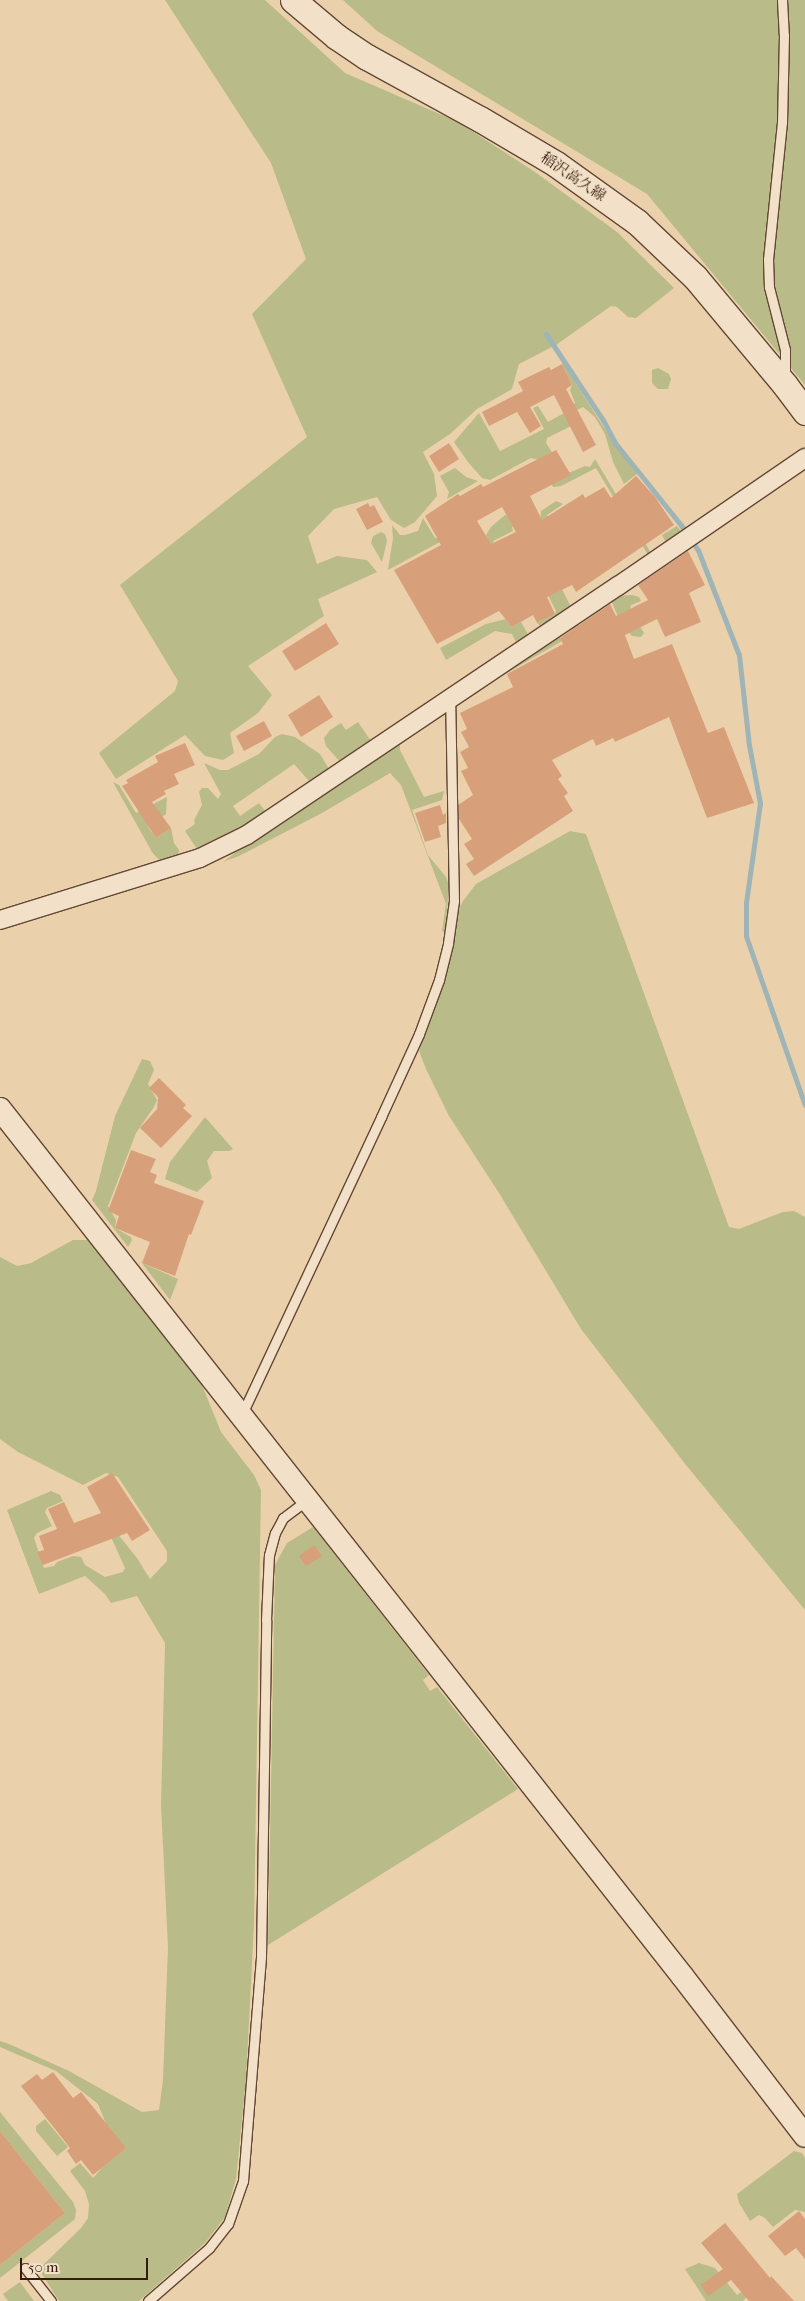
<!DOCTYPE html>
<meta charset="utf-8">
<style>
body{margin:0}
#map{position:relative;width:805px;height:2301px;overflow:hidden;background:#ebd1ab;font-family:"IM FELL French Canon","Noto Serif JP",serif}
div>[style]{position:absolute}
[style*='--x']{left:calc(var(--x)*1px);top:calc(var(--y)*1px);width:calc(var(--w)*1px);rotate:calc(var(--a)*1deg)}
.green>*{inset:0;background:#b9bb88}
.stream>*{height:5px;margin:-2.5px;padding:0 2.5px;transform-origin:2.5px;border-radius:2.5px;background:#9eb4b6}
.building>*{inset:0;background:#d8a07a}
.roads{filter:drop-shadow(1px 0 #634834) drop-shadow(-1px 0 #634834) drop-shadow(0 1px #634834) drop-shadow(0 -1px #634834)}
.service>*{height:9px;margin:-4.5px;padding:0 4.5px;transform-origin:4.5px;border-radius:4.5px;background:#f2e1c8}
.minor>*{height:18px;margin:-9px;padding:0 9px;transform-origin:9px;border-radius:9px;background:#f2e1c8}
.tertiary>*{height:22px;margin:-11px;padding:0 11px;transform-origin:11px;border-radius:11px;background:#f2e1c8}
.secondary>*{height:25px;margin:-12.5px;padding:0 12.5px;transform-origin:12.5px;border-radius:12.5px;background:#f2e1c8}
span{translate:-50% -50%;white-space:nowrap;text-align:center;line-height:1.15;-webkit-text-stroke:4.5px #f2e1c8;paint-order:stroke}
.street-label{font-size:15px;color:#361b0c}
.scale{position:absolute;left:20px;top:2258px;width:128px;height:22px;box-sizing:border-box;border:2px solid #361b0c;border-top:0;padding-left:6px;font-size:15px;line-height:18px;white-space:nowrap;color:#361b0c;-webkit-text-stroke:4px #f2e1c8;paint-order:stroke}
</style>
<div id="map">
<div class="green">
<i style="clip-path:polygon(165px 0,265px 0,345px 73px,458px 122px,535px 172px,617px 232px,674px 288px,636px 318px,628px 317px,617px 307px,611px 306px,556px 345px,519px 364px,512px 389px,477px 409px,450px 434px,423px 452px,434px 474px,437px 496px,415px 522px,404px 528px,391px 520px,377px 497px,334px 509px,308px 536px,317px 564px,337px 556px,367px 560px,377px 572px,318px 599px,324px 616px,248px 666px,272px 695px,258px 713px,230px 733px,234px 753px,223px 760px,205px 756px,185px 735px,116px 779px,99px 753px,175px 691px,178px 681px,120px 585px,307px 437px,252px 314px,306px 259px,271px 163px)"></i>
<i style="clip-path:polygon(343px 0,805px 0,805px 385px,647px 194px,377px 31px)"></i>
<i style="clip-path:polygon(563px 363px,615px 445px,637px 474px,624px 484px,613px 462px,605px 434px,595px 417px,583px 407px,573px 412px,577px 423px,547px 438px,546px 443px,566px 474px,585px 466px,590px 467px,595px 459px,651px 553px,648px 555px,596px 468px,561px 486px,553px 487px,539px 460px,531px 458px,490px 480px,482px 478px,468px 462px,454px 442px,479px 413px,500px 451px,544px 429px,533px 408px,538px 406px,548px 422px,566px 412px,575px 403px,570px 390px,572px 385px,562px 364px)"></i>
<i style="clip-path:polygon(658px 368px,669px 374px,671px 379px,668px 389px,658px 389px,652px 383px,652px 370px)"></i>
<i style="clip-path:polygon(455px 468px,466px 477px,478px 481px,447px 499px,449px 492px,440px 476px)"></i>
<i style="clip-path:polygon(556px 501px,563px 504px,547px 515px,571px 552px,540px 526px,541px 511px)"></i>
<i style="clip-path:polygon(505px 515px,529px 519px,512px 527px,513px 531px,493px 541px,499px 551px,490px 544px,486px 535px,491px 527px)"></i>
<i style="clip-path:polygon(423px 518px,435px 538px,441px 538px,442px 541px,388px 570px,393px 538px,392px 525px,400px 535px,405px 535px,418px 531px)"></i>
<i style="clip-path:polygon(677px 526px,683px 534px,667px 544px,662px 535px)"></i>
<i style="clip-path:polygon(381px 532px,385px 534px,387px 541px,382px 562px,371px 543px,373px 536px)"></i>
<i style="clip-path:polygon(548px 562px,570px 605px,569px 612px,542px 627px,537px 623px,555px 614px,556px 611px,534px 568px)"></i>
<i style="clip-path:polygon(632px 595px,639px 597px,641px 601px,631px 605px,630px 610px,644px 633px,641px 637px,632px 636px,621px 624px,611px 600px,618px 596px)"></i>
<i style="clip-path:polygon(506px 619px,512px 627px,521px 622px,529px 636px,517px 644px,512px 634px,495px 631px,446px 660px,440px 648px,486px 624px)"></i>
<i style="clip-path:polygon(576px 619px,579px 626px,559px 636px,562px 641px,457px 702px)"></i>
<i style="clip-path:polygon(358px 722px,371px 741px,341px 763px,326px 746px,324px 738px,330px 730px,341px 723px,346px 730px)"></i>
<i style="clip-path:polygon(282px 734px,295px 737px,320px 754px,329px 769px,310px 782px,294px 764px,233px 806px,240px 816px,259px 803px,266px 812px,236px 834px,203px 850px,197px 849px,185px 831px,195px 824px,194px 820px,202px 805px,199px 792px,202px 788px,208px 788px,218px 799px,221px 794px,204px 763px,220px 770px,228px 770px,259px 754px,275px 737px)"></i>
<i style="clip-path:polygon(400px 742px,400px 750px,424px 797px,444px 791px,442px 800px,412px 810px,428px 855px,446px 877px,449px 886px,445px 932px,442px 931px,446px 904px,401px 785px,390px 773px,322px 813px,239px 856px,223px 862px,235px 853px,223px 857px,253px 843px)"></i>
<i style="clip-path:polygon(113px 782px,119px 785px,136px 813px,167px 797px,166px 814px,148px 827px,156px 838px,171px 828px,174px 843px,179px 850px,178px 857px,162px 863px,152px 852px)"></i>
<i style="clip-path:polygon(570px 831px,586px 834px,729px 1227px,739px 1229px,783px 1212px,794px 1211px,805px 1217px,805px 1610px,686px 1465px,581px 1329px,499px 1193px,449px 1116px,426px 1069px,419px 1051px,443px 982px,458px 911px,463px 901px,476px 884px)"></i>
<i style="clip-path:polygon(142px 1059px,150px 1061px,154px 1070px,148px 1084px,157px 1100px,154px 1107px,136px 1133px,108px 1206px,116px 1220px,115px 1228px,131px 1237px,132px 1240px,128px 1247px,92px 1200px,96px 1191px,115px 1116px)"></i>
<i style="clip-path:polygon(205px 1117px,233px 1149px,229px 1151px,214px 1151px,207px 1161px,212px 1178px,197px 1192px,165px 1179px,170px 1162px)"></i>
<i style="clip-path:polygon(73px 1240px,88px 1240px,101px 1248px,197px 1373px,221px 1432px,254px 1475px,261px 1490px,254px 1924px,246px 2080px,236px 2179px,225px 2217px,205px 2243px,139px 2301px,59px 2301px,42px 2274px,42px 2266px,81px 2228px,88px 2218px,89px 2204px,85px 2191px,70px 2171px,80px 2163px,93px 2178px,114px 2154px,114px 2144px,98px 2104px,56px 2071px,0 2047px,0 2041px,9px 2044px,69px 2071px,142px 2112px,159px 2110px,163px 2080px,168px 1947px,161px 1805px,165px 1643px,137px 1596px,111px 1603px,105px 1594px,85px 1576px,39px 1594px,7px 1510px,51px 1491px,60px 1495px,63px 1501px,47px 1508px,45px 1512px,52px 1526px,37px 1533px,34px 1538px,44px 1568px,54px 1566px,57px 1562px,73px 1556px,81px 1557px,85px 1565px,105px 1577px,123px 1572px,125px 1568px,111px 1537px,117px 1533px,137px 1558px,150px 1579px,167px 1561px,167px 1551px,118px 1477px,106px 1473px,83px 1485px,18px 1452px,0 1439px,0 1257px,17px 1266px,31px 1263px)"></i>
<i style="clip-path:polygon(142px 1263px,178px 1279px,170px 1300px)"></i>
<i style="clip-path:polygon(313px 1527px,429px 1675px,423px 1680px,430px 1691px,437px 1687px,518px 1789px,268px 1945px,275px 1565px,287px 1543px)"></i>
<i style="clip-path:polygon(0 2112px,73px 2202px,76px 2210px,75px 2219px,0 2278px,0 2265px,65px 2213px,0 2131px)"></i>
<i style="clip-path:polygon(45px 2119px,68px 2147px,57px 2156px,36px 2131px,36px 2126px)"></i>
<i style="clip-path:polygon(794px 2151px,802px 2153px,805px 2158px,805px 2212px,795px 2210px,773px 2227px,765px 2218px,759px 2215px,750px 2221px,739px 2203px,737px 2194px)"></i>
<i style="clip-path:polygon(699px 2263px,715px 2268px,737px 2295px,758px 2279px,761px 2282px,743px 2301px,706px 2301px,685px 2269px)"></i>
<i style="clip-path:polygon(20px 2282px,34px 2301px,8px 2301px,3px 2294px)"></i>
</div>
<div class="stream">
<i style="--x:546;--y:334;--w:103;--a:56.5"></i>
<i style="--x:603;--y:420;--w:27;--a:62"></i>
<i style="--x:616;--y:444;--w:104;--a:51.3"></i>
<i style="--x:681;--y:525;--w:30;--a:56"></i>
<i style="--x:698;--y:550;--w:113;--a:68.7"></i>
<i style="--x:739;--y:655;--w:91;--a:83.7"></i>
<i style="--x:749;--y:745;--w:59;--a:79.3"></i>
<i style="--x:760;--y:803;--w:101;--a:98"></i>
<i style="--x:746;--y:903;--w:33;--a:90"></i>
<i style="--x:746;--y:936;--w:179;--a:70.8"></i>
</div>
<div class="building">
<i style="clip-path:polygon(562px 364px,572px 385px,566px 389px,596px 445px,583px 452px,554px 395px,530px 407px,541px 426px,530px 433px,517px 412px,489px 426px,482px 412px,523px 391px,518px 382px,549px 367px,551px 370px)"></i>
<i style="clip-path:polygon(449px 443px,459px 459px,439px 472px,429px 456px)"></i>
<i style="clip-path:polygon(evenodd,556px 450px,571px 475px,530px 496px,542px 520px,583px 494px,585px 498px,604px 487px,611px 498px,636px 476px,655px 497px,674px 525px,576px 592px,572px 585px,547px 597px,555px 614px,537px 623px,533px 615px,512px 627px,499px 611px,437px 644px,394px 570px,441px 545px,425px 516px,458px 494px,460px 496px,481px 484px,483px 487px,556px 450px,502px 507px,516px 532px,491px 544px,477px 521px,502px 507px)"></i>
<i style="clip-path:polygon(368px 503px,370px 507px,374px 505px,383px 522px,367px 530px,356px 509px)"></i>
<i style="clip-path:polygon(688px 551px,705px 585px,689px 593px,701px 622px,665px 637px,657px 619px,625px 635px,634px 659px,672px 644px,708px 733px,724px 727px,754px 803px,707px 818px,669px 717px,615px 742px,613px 738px,596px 746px,593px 739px,552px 760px,562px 776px,558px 779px,568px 793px,564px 796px,573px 811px,474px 876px,466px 864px,474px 859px,464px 844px,472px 839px,459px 819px,458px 805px,473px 795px,461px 771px,468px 768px,460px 752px,469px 747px,461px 732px,467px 729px,460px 713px,513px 687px,507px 674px,563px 644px,560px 638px,610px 604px,616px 616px,648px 600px,638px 585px)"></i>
<i style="clip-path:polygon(326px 623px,339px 644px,295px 671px,282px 651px)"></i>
<i style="clip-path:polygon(319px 695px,333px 717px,301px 737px,288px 715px)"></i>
<i style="clip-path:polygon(264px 721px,272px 736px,244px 751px,236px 736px)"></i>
<i style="clip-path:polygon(185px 743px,195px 765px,174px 774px,179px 784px,164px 791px,166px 794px,152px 802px,171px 828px,156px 838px,122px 786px,128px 783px,126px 780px,158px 762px,155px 756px)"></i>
<i style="clip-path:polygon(440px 805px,443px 815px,446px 813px,446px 823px,438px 826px,441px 837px,425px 842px,415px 813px)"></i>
<i style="clip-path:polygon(159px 1078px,186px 1105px,183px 1108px,192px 1116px,161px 1148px,140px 1128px,157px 1109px,158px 1097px,149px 1088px)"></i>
<i style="clip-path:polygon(131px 1150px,156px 1159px,150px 1172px,157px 1175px,154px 1183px,204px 1201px,191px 1235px,189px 1234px,175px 1276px,142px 1263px,150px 1242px,115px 1228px,119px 1216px,108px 1211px)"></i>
<i style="clip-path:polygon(112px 1473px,150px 1530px,132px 1541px,127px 1533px,43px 1565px,37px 1552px,44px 1550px,39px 1536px,57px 1529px,48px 1509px,64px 1502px,74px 1523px,101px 1513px,87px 1487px)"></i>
<i style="clip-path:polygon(314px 1545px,322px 1556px,306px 1566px,299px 1556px)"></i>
<i style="clip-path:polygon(53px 2072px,73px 2098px,81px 2092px,126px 2148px,93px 2175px,81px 2160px,76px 2164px,67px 2151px,70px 2148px,21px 2086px,37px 2074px,42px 2080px)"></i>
<i style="clip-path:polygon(0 2131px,65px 2213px,0 2265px)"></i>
<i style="clip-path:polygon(799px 2211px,805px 2219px,805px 2259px,796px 2248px,785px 2256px,768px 2236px)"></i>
<i style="clip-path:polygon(725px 2223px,770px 2278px,771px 2276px,794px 2301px,749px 2301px,731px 2280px,708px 2296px,701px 2285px,723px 2269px,701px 2243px)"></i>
</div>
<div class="roads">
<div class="service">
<i style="--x:782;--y:0;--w:35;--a:87"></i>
<i style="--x:784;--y:35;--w:87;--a:91.3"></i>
<i style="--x:782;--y:122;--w:138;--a:95.8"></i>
<i style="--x:768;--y:259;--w:28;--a:88"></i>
<i style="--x:769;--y:287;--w:65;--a:75.7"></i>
<i style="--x:785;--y:350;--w:27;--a:90"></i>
<i style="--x:242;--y:1414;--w:328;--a:-64.9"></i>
<i style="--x:381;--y:1117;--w:91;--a:-65.4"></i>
<i style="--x:419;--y:1034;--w:58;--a:-69.7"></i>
<i style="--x:439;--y:980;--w:38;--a:-76"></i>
<i style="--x:448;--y:943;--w:42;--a:-81.9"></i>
<i style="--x:454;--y:901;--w:202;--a:-91.1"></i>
<i style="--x:25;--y:2268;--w:42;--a:51.8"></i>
<i style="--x:148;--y:2301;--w:81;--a:-41"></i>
<i style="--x:209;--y:2248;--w:31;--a:-52"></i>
<i style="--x:228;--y:2224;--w:46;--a:-70.8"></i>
<i style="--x:243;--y:2181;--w:225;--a:-85.4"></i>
<i style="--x:261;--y:1957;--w:337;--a:-89.1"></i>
<i style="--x:266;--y:1620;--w:65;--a:-87.4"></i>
<i style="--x:269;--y:1555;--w:23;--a:-75"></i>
<i style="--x:275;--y:1533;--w:17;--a:-62"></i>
<i style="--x:283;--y:1518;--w:31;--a:-37"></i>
</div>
<div class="minor">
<i style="--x:0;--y:920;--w:209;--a:-17.2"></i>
<i style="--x:200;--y:858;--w:52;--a:-26.1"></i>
<i style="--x:247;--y:835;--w:447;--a:-33.9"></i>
<i style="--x:618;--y:586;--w:227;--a:-34.4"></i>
</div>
<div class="tertiary">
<i style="--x:0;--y:1109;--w:1104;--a:51.8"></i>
<i style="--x:683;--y:1977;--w:200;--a:52.5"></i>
</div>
<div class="secondary">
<i style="--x:293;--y:0;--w:57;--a:40.1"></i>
<i style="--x:337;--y:37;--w:36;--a:34"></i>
<i style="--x:367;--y:57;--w:129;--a:28.8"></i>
<i style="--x:480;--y:119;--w:88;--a:30.6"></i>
<i style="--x:556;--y:164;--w:100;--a:35.6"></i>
<i style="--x:637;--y:222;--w:80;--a:43.5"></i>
<i style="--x:695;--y:277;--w:141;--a:50.2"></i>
<i style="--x:785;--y:385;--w:34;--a:53"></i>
</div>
</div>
<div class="street-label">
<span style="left:573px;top:177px;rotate:34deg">稲沢高久線</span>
</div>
<div class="scale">50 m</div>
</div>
